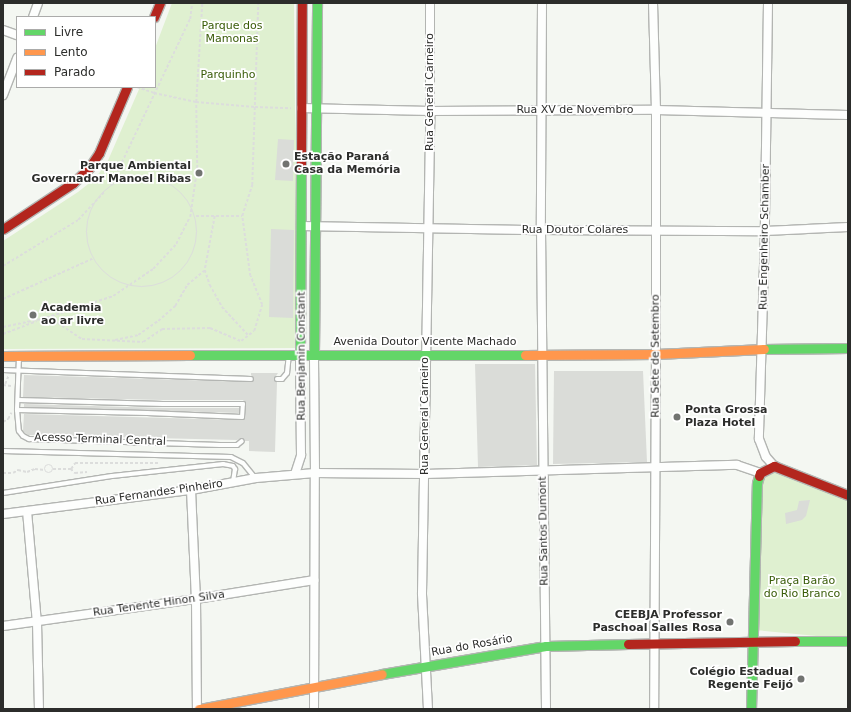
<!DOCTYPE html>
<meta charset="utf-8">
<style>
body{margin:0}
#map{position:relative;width:851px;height:712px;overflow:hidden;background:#f4f7f2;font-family:"DejaVu Sans",sans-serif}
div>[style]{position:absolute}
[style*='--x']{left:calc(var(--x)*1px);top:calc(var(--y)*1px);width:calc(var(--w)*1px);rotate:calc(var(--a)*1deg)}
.green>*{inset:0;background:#dff0d0}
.building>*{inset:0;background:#dadcd8}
.path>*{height:1.5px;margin-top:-0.75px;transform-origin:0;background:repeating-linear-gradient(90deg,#dcdddc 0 3px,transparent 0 5px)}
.path>.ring{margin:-0.75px;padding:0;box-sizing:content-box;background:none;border:1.5px solid #dcdddc;border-radius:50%}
.roads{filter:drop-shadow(1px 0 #b3b5b2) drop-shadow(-1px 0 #b3b5b2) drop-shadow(0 1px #b3b5b2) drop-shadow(0 -1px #b3b5b2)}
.lane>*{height:4px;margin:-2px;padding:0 2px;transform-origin:2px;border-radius:2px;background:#fdfefd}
.street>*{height:8px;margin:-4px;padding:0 4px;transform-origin:4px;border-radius:4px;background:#fdfefd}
.fast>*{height:9px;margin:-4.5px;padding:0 4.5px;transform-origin:4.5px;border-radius:4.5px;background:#63d668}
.slow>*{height:9px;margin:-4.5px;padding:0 4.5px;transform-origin:4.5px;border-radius:4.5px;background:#ff974d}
.jam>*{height:9px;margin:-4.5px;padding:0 4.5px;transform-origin:4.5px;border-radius:4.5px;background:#b3261e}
.dots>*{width:11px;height:11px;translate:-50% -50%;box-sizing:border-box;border:2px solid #fff;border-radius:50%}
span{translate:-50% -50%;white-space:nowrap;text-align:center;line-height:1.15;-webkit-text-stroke:3.5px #fff;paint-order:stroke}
.park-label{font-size:11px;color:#395c08}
.street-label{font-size:11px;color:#2c2d2b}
.poi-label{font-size:11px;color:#2c2d2b;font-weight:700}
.left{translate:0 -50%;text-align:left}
.right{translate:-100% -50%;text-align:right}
.frame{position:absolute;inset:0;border:4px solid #2c2d2b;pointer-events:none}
.legend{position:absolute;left:16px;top:16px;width:140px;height:72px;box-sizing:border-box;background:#fff;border:1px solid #ababaa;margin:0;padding:5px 7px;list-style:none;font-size:12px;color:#2c2d2b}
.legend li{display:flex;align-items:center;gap:8px;height:20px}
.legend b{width:20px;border:1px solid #ababaa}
</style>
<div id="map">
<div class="green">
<i style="clip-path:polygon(172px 3px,294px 3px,295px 111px,300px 225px,295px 348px,3px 349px,3px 241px,78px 192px,92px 181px,106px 165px,140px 87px,155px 87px,155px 48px)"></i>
<i style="clip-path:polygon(774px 468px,848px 496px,848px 639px,755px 630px,760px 475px)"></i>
</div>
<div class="building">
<i style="clip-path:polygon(278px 139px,294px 140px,293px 181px,275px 180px)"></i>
<i style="clip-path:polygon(271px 229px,294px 230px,293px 318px,269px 317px)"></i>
<i style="clip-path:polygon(475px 364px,535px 364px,537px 465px,478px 467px)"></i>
<i style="clip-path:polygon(554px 371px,643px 371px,647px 462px,553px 464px)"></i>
<i style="clip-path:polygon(251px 373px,278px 373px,274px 379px,277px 382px,275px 452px,249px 451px,249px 441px,245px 441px,242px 438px,237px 440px,28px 435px,23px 431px,24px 414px,242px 420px,245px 418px,246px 404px,243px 400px,163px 400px,23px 397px,24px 375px,251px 382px,254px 379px,251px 375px)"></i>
<i style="clip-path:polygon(24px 404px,163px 408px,239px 408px,239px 413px,24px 407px)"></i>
<i style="clip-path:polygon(810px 500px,806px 516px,802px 520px,786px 524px,785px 513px,797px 510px,799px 501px)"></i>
</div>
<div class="path">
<i style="--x:137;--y:87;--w:18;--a:19"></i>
<i style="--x:154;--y:93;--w:43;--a:12.1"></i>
<i style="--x:196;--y:102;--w:59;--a:4.8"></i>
<i style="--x:255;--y:107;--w:36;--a:2"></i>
<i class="ring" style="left:87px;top:177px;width:108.5px;height:108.5px"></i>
<i style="--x:111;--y:185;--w:184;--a:-64.6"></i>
<i style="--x:190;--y:19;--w:16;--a:-83"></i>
<i style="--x:196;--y:216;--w:46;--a:0"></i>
<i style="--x:215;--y:216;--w:55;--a:100.5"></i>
<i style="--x:205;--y:270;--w:16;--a:72"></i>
<i style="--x:210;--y:285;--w:25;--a:61"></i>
<i style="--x:222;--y:307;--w:38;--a:47"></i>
<i style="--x:3;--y:266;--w:88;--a:-31.5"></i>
<i style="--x:78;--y:220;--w:38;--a:-47"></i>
<i style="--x:3;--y:299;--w:100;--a:-24.3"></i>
<i style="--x:42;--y:319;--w:75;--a:-17.9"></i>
<i style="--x:113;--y:296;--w:48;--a:-34"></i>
<i style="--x:153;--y:269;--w:34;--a:-47"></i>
<i style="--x:176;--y:244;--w:30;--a:-63"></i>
<i style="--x:190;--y:217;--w:49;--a:-81.9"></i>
<i style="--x:197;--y:168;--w:66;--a:-90.9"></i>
<i style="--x:196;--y:102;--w:99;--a:-86.5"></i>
<i style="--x:3;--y:327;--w:40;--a:-12"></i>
<i style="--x:42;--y:319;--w:16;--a:14"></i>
<i style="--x:58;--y:323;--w:29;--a:34"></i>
<i style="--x:82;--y:339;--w:61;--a:2.8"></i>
<i style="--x:143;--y:342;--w:23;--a:-34"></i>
<i style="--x:162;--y:329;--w:48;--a:-1.2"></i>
<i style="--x:210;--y:328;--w:34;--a:23"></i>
<i style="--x:241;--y:341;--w:16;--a:-38"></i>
<i style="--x:254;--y:331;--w:27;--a:-73"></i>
<i style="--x:262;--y:305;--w:31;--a:-112"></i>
<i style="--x:250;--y:276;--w:61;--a:-97.6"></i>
<i style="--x:242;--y:216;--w:33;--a:-72"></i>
<i style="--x:252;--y:185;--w:182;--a:-88.1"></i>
<i style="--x:3;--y:334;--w:36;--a:-21"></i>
<i style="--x:115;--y:340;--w:24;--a:-12"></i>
<i style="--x:138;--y:335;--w:24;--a:-35"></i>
<i style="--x:158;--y:321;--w:23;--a:-41"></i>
<i style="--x:175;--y:306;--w:24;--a:-60"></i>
<i style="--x:187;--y:285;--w:23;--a:-40"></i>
<i style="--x:5;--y:384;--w:8;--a:-67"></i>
<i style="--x:3;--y:385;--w:8;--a:7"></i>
<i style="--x:3;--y:422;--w:6;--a:-31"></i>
<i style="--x:8;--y:419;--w:7;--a:-63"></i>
<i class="ring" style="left:44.5px;top:464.5px;width:7.5px;height:7.5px"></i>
<i style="--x:53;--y:469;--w:18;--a:0"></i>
<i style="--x:71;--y:469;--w:6;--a:45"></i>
<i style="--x:75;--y:473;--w:12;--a:-5"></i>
<i style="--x:71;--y:469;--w:7;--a:-56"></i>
<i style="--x:75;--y:463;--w:85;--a:0"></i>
<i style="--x:3;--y:473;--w:10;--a:0"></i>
<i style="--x:13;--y:473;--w:6;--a:-31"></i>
<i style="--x:18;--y:470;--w:9;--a:13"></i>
<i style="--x:27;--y:472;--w:9;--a:-21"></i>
<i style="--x:35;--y:469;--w:10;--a:6"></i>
</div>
<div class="roads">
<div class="lane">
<i style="--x:19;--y:357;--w:53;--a:92.2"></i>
<i style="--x:17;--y:410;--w:21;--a:85"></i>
<i style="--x:19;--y:431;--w:6;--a:51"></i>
<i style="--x:23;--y:436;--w:7;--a:27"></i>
<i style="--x:29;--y:439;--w:191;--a:1.8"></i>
<i style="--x:220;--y:445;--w:17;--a:0"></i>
<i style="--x:237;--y:445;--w:6;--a:-39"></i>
<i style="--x:3;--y:370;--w:248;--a:2.1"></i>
<i style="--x:277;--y:379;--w:5;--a:0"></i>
<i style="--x:282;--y:379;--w:8;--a:-50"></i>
<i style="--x:287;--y:373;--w:18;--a:-84"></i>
<i style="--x:17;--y:410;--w:130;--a:1.3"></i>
<i style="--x:147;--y:413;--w:95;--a:2.4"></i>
<i style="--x:242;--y:417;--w:13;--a:-86"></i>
<i style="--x:243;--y:404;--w:80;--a:180"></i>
<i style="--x:163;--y:404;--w:145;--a:-178.4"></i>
<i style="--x:3;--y:451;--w:228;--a:1.5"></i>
<i style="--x:231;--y:457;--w:13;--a:27"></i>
<i style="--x:243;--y:463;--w:19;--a:51"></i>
<i style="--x:3;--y:493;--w:110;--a:-8.9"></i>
<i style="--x:112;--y:476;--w:112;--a:-6.2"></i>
<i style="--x:223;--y:464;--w:10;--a:11"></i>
<i style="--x:233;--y:466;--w:4;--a:56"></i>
<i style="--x:235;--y:469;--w:13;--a:99"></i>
</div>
<div class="street">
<i style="--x:542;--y:3;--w:227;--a:90.3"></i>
<i style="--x:541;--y:230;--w:479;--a:89.4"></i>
<i style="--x:653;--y:3;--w:107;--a:88.4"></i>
<i style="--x:656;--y:110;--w:244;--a:90"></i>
<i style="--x:656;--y:354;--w:355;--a:90.3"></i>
<i style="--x:768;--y:3;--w:228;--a:90.8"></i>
<i style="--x:765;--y:231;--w:208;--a:91.7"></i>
<i style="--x:759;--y:439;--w:19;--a:69"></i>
<i style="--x:766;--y:457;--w:12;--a:48"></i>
<i style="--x:33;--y:17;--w:15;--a:-70"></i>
<i style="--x:3;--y:30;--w:15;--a:20"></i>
<i style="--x:3;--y:95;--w:40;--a:-69"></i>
<i style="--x:301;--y:108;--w:129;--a:1.3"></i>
<i style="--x:430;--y:111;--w:226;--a:-0.3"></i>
<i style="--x:656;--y:110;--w:192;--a:1.5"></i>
<i style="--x:301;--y:226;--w:240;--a:1"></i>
<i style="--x:541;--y:230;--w:224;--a:0.3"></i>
<i style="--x:765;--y:231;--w:83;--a:-2.8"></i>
<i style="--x:295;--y:474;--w:20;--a:-72"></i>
<i style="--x:301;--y:455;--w:101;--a:-90.6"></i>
<i style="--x:191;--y:490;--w:109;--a:87.4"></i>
<i style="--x:196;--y:599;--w:110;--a:89.5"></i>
<i style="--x:27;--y:511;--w:111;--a:84.9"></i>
<i style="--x:37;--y:622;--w:87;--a:88.7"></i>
<i style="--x:3;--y:514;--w:190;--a:-7.3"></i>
<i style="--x:191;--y:490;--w:66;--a:-10.5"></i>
<i style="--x:256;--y:478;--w:59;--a:-4.8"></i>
<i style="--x:315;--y:473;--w:110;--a:0.5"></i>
<i style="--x:425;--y:474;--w:312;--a:-1.7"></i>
<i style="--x:737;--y:465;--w:24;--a:19"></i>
<i style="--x:3;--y:626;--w:195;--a:-8"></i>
<i style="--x:196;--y:599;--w:120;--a:-9.1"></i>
<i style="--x:314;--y:709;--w:236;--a:-89.8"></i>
<i style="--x:315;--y:473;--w:119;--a:-90.5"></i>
<i style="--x:428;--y:709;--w:116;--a:-93"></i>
<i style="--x:422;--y:593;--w:482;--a:-89"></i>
<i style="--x:430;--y:111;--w:108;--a:-90"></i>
</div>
<div class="fast">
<i style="--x:764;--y:349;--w:84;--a:-0.7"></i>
<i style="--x:300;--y:354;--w:187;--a:-89.7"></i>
<i style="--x:314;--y:354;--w:351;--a:-89.5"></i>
<i style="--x:190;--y:355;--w:335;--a:0"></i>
<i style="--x:795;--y:641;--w:53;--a:0"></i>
<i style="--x:382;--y:674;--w:166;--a:-9.7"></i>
<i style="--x:546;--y:646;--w:82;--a:-1.4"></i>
<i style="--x:751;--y:709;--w:226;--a:-88.5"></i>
<i style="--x:757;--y:483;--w:7;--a:-74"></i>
</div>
<div class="slow">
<i style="--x:525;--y:355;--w:131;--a:-0.4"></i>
<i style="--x:656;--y:354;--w:108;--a:-2.7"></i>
<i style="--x:3;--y:356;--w:187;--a:-0.3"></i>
<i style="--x:199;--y:709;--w:186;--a:-10.8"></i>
</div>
<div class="jam">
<i style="--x:154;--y:17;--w:15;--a:-67"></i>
<i style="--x:301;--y:167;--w:164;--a:-89.7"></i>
<i style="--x:3;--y:229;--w:84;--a:-33.3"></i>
<i style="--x:73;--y:183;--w:22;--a:-43"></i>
<i style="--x:89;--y:168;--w:18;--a:-56"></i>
<i style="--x:99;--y:153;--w:72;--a:-67"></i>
<i style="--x:759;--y:476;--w:3;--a:-72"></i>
<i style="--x:760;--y:473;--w:16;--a:-27"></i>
<i style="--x:774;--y:466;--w:79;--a:21.4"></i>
<i style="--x:628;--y:644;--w:167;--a:-1"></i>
</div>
</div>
<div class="dots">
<i style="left:286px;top:164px;background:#727471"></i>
<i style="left:199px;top:173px;background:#727471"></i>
<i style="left:33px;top:315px;background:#727471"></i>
<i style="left:677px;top:417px;background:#727471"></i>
<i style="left:730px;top:622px;background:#727471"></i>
<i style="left:801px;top:679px;background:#727471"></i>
</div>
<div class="park-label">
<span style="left:232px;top:33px">Parque dos<br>Mamonas</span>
<span style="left:228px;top:75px">Parquinho</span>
<span style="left:802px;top:588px">Praça Barão<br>do Rio Branco</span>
</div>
<div class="street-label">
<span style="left:430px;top:92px;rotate:-90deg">Rua General Carneiro</span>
<span style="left:575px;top:110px">Rua XV de Novembro</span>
<span style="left:575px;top:230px">Rua Doutor Colares</span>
<span style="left:765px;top:237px;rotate:-89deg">Rua Engenheiro Schamber</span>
<span style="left:425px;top:342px">Avenida Doutor Vicente Machado</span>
<span style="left:302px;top:356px;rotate:-90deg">Rua Benjamin Constant</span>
<span style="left:656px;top:356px;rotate:-90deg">Rua Sete de Setembro</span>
<span style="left:425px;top:416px;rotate:-90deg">Rua General Carneiro</span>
<span style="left:100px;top:440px;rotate:2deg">Acesso Terminal Central</span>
<span style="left:159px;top:493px;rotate:-8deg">Rua Fernandes Pinheiro</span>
<span style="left:544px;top:531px;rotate:-91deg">Rua Santos Dumont</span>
<span style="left:159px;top:604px;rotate:-8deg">Rua Tenente Hinon Silva</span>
<span style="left:472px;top:646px;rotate:-10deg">Rua do Rosário</span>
</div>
<div class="poi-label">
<span class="left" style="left:294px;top:164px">Estação Paraná<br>Casa da Memória</span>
<span class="right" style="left:191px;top:173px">Parque Ambiental<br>Governador Manoel Ribas</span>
<span class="left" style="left:41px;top:315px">Academia<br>ao ar livre</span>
<span class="left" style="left:685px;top:417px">Ponta Grossa<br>Plaza Hotel</span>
<span class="right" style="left:722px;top:622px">CEEBJA Professor<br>Paschoal Salles Rosa</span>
<span class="right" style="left:793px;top:679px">Colégio Estadual<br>Regente Feijó</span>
</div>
<div class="frame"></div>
<ul class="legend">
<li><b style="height:5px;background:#63d668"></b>Livre</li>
<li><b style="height:5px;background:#ff974d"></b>Lento</li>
<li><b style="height:5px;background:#b3261e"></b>Parado</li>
</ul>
</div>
